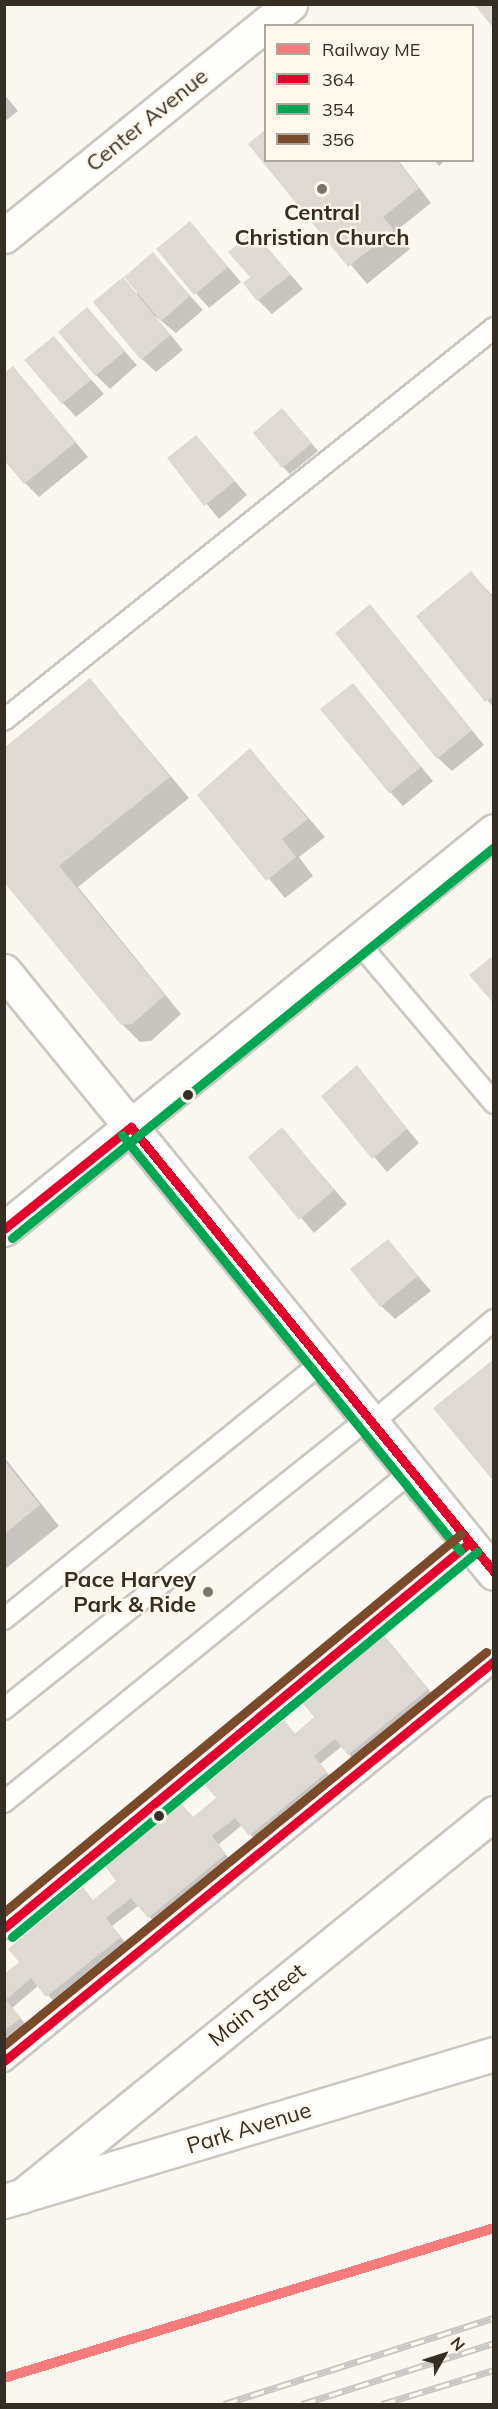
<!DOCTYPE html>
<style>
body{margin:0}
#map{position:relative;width:498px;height:2409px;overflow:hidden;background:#faf7f1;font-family:Mulish,sans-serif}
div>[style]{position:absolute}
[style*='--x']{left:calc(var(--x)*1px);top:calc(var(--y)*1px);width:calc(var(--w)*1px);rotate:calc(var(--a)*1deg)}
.shadow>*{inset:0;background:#0003}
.building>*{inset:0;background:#ded9d2}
.roads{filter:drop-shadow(2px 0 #cbc7c0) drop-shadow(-2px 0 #cbc7c0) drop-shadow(0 2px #cbc7c0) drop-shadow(0 -2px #cbc7c0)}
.service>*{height:20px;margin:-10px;padding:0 10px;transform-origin:10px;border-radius:10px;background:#fefefd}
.minor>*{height:33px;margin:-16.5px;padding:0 16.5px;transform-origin:16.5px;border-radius:16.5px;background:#fefefd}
.tertiary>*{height:33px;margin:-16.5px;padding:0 16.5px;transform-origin:16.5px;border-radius:16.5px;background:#fefefd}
.rail>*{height:7px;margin-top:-3.5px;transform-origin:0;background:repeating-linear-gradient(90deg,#fef8ed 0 14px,#c9c7c5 0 28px);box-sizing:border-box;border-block:2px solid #c9c7c5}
.bus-1>*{height:9px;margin:-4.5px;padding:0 4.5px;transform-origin:4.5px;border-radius:4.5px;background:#e4002b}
.bus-2>*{height:9px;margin:-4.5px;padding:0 4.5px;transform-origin:4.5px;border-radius:4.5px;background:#00a651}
.bus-3>*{height:9px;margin:-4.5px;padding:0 4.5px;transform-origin:4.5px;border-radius:4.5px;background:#7a4b2a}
.rail-1>*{height:10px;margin:-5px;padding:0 5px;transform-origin:5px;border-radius:5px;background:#f67b7b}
.dots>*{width:16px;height:16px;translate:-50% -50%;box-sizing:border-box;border:3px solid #fef8ed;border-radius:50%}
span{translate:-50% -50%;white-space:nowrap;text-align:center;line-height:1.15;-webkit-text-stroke:4.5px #fef8ed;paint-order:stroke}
.street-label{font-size:22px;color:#342e24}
.poi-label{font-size:22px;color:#342e24;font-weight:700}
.right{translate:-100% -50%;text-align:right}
.frame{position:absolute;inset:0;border:6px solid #342e24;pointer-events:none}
.legend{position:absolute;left:264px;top:24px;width:210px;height:138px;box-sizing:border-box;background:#fef8ed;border:2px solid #ada79d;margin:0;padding:8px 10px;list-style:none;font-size:18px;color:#342e24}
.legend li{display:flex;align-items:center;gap:12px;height:30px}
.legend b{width:30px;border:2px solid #ada79d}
.north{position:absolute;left:414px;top:2325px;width:60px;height:60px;-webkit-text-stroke:4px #fef8ed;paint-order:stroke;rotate:51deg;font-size:16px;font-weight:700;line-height:24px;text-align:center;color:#342e24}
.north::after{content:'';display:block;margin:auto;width:21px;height:27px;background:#342e24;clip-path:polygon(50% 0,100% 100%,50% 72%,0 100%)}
</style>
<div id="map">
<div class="shadow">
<i style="clip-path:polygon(4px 94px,18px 111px,4px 122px)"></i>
<i style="clip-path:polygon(250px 144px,266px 160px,398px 160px,431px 203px,396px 231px,410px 249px,367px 284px)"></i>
<i style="clip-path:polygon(434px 160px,446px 160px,439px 166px)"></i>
<i style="clip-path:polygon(190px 223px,241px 282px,209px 308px,158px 250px)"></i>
<i style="clip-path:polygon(254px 233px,303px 289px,272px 314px,258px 300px,252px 277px)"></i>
<i style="clip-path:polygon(153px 254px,203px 310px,176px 333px,154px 315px,183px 350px,156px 372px,142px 359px,122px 279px,137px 294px)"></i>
<i style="clip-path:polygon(87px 309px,137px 365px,110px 389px,96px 375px)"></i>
<i style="clip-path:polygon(54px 338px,104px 394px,76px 417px,63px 403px)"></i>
<i style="clip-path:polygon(13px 368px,88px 457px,39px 497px,25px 483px)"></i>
<i style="clip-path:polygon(289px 417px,318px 451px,290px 474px,283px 467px)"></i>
<i style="clip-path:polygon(196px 437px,247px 495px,219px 519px,169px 458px)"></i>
<i style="clip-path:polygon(471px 573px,494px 597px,494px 708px,418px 616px)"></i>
<i style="clip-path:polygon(370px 606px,484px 745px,452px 771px,438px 758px)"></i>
<i style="clip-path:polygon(90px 680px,189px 798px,78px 887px,181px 1014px,151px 1041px,140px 1042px,122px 1024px,4px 880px)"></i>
<i style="clip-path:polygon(353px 685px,433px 781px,403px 806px,390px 792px)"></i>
<i style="clip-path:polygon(250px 750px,325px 837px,299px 857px,313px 876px,285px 898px,199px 795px)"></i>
<i style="clip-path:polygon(356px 1067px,419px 1143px,387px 1172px,323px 1096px)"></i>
<i style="clip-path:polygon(282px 1129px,347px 1204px,314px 1233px,250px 1157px)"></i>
<i style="clip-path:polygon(388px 1241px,431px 1291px,395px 1319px,381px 1306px)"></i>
<i style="clip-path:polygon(4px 1457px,59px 1526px,4px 1570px)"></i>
<i style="clip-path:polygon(391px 1644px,435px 1697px,356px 1762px,342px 1746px,320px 1764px,333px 1780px,257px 1842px,242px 1825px,218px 1845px,232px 1862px,156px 1924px,139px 1905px,112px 1926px,127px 1945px,55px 2003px,39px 1985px,12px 2008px,27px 2026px,4px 2044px,4px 1976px,218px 1798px,284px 1722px,296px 1735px)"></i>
</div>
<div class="building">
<i style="clip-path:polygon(474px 4px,494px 4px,494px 29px)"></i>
<i style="clip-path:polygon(266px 129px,266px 160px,397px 160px,419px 188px,383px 217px,394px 230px,348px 267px,248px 144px)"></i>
<i style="clip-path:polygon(190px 221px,228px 267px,194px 295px,156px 249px)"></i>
<i style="clip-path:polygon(254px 231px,290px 275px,257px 301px,243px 283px,250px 277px,228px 252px)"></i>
<i style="clip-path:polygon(153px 252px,190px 296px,161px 321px,124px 277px)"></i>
<i style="clip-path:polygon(123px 277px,170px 335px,141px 360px,93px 302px)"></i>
<i style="clip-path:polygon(87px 307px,125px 351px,95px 376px,58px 332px)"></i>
<i style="clip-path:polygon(54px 336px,91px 380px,62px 404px,24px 360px)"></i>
<i style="clip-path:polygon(13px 366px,76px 442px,24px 484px,4px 460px,4px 373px)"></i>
<i style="clip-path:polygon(282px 408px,312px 443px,282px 468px,253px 433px)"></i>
<i style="clip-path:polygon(196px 435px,235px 481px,204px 506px,167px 458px)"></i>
<i style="clip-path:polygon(471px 571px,494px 599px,494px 696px,485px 702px,416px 616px)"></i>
<i style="clip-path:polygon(370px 604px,472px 730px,437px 759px,335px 633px)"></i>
<i style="clip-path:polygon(90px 678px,170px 777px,59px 866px,165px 995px,132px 1024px,121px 1025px,4px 882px,4px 748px)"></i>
<i style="clip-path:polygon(353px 683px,421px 767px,389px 793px,320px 709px)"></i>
<i style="clip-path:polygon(250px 748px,308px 819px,282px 839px,296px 857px,266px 881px,197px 795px)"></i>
<i style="clip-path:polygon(494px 955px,494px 1004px,469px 975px)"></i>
<i style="clip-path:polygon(357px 1065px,407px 1129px,372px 1159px,321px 1096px)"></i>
<i style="clip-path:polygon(282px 1127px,334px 1190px,299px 1220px,248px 1157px)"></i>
<i style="clip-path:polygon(388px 1239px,418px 1276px,380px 1307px,350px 1269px)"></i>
<i style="clip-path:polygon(494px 1359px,494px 1482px,433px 1408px)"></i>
<i style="clip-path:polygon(4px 1460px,40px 1505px,4px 1534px)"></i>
<i style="clip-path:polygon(384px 1635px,428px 1689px,348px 1755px,335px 1739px,314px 1756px,327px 1772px,249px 1836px,235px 1818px,212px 1836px,226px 1854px,148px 1918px,131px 1898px,106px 1918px,121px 1937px,46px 1997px,31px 1978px,6px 2000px,21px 2018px,4px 2031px,4px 1974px,19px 1962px,8px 1949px,83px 1887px,93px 1900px,116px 1881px,104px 1865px,180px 1802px,193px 1817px,216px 1798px,205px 1785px,284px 1720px,295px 1734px,314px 1717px,302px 1702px)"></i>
</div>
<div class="roads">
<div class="service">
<i style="--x:4;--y:720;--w:628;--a:-38.66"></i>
<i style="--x:358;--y:942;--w:211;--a:49.8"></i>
<i style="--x:372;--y:1423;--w:160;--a:-40.2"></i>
<i style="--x:4;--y:1619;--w:410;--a:-38.9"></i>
<i style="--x:4;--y:1709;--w:466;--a:-38.6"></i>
<i style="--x:4;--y:1802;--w:524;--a:-39.04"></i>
<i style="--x:4;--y:1928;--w:604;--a:-39.62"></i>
<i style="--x:4;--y:2061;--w:633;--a:-39.23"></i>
</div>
<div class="minor">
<i style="--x:4;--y:236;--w:368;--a:-39"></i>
<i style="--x:4;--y:971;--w:776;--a:50.86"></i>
<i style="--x:4;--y:1229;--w:631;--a:-39.09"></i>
<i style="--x:22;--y:2196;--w:608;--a:-39.06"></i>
</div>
<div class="tertiary">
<i style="--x:4;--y:2201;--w:512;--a:-16.7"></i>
</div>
</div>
<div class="rail">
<i style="--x:224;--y:2404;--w:283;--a:-17.7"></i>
<i style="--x:302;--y:2404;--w:201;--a:-17.6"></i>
<i style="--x:382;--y:2404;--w:117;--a:-16.9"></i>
</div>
<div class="bus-1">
<i style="--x:131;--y:1127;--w:574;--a:50.79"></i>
<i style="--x:4;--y:1229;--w:163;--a:-38.8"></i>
<i style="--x:4;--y:1928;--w:604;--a:-39.62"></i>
<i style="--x:4;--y:2061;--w:633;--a:-39.23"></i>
</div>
<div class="bus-2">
<i style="--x:122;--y:1135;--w:536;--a:50.91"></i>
<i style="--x:12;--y:1238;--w:621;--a:-39.05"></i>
<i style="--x:12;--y:1937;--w:604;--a:-39.62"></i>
</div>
<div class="bus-3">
<i style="--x:4;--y:1912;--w:593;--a:-39.6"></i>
<i style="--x:4;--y:2045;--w:622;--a:-39.19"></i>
</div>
<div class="rail-1">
<i style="--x:4;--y:2378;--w:512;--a:-17.02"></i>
</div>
<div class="dots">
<i style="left:322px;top:189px;background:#79746c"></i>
<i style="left:188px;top:1095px;background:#342e24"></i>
<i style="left:208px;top:1592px;background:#79746c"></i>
<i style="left:159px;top:1816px;background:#342e24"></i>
</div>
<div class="street-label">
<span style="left:147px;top:120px;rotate:-39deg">Center Avenue</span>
<span style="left:257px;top:2005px;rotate:-39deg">Main Street</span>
<span style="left:249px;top:2128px;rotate:-17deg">Park Avenue</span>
</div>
<div class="poi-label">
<span style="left:322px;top:225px">Central<br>Christian Church</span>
<span class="right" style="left:196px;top:1592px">Pace Harvey<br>Park &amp; Ride</span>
</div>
<div class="frame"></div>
<ul class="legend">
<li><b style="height:8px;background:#f67b7b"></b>Railway ME</li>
<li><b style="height:8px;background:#e4002b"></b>364</li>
<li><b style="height:8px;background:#00a651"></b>354</li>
<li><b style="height:8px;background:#7a4b2a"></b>356</li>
</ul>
<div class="north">N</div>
</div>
